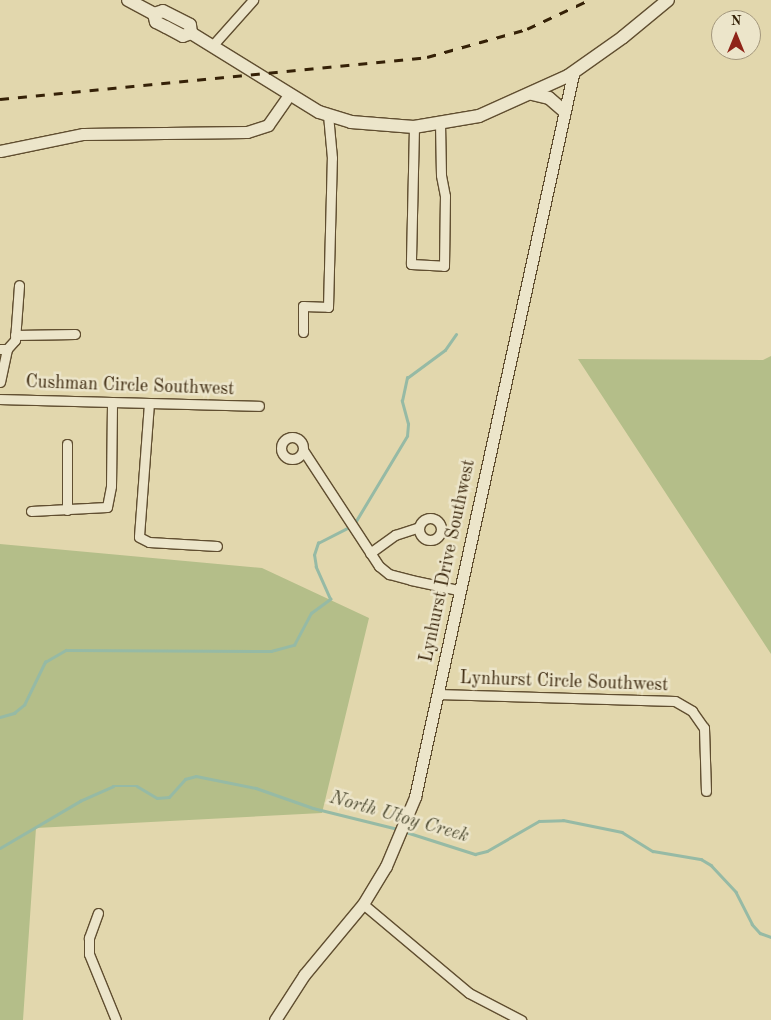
<!DOCTYPE html>
<style>
body{margin:0}
#map{position:relative;width:771px;height:1020px;overflow:hidden;background:#e2d7ad;font-family:"Old Standard TT",serif}
div>[style]{position:absolute}
[style*='--x']{left:calc(var(--x)*1px);top:calc(var(--y)*1px);width:calc(var(--w)*1px);rotate:calc(var(--a)*1deg)}
.green>*{inset:0;background:#b4be89}
.stream>*{height:2.5px;margin:-1.25px;padding:0 1.25px;transform-origin:1.25px;border-radius:1.25px;background:#96baa5}
.roads{filter:drop-shadow(1px 0 #604e30) drop-shadow(-1px 0 #604e30) drop-shadow(0 1px #604e30) drop-shadow(0 -1px #604e30)}
.minor>*{height:9px;margin:-4.5px;padding:0 4.5px;transform-origin:4.5px;border-radius:4.5px;background:#ece5ca}
.minor>.ring{margin:-4.5px;padding:0;box-sizing:content-box;background:none;border:9px solid #ece5ca;border-radius:50%}
.tertiary>*{height:11px;margin:-5.5px;padding:0 5.5px;transform-origin:5.5px;border-radius:5.5px;background:#ece5ca}
.secondary>*{height:12px;margin:-6px;padding:0 6px;transform-origin:6px;border-radius:6px;background:#ece5ca}
.rail>*{height:2.5px;margin-top:-1.25px;transform-origin:0;background:repeating-linear-gradient(90deg,#352107 0 9px,transparent 0 18px)}
span{translate:-50% -50%;white-space:nowrap;text-align:center;line-height:1.15;-webkit-text-stroke:5px #ece5ca;paint-order:stroke}
.street-label{font-size:18px;color:#352107}
.water-label{font-size:19px;color:#524f36;font-style:italic}
.north{position:absolute;left:711px;top:10px;width:50px;height:50px;box-sizing:border-box;background:#ece5ca;border:1px solid #a3977c;border-radius:50%;rotate:0deg;font-size:14px;font-weight:700;line-height:20px;text-align:center;color:#352107}
.north::after{content:'';display:block;margin:auto;width:18px;height:22px;background:#8f2418;clip-path:polygon(50% 0,100% 100%,50% 72%,0 100%)}
</style>
<div id="map">
<div class="green">
<i style="clip-path:polygon(771px 356px,771px 654px,578px 359px,763px 360px)"></i>
<i style="clip-path:polygon(0 544px,262px 568px,369px 618px,322px 813px,36px 828px,23px 1020px,0 1020px)"></i>
</div>
<div class="stream">
<i style="--x:356;--y:521;--w:99;--a:-59"></i>
<i style="--x:407;--y:436;--w:12;--a:-85"></i>
<i style="--x:408;--y:424;--w:24;--a:-105"></i>
<i style="--x:402;--y:401;--w:24;--a:-78"></i>
<i style="--x:407;--y:378;--w:47;--a:-36.4"></i>
<i style="--x:445;--y:350;--w:19;--a:-55"></i>
<i style="--x:0;--y:717;--w:15;--a:-16"></i>
<i style="--x:14;--y:713;--w:13;--a:-39"></i>
<i style="--x:24;--y:705;--w:48;--a:-64"></i>
<i style="--x:45;--y:662;--w:24;--a:-30"></i>
<i style="--x:66;--y:650;--w:205;--a:0.3"></i>
<i style="--x:271;--y:651;--w:24;--a:-15"></i>
<i style="--x:294;--y:645;--w:36;--a:-62"></i>
<i style="--x:311;--y:613;--w:24;--a:-36"></i>
<i style="--x:330;--y:599;--w:35;--a:-114"></i>
<i style="--x:316;--y:567;--w:12;--a:-99"></i>
<i style="--x:314;--y:555;--w:13;--a:-72"></i>
<i style="--x:318;--y:543;--w:36;--a:-27"></i>
<i style="--x:403;--y:831;--w:76;--a:17.7"></i>
<i style="--x:475;--y:854;--w:12;--a:-14"></i>
<i style="--x:487;--y:851;--w:60;--a:-30"></i>
<i style="--x:539;--y:821;--w:24;--a:-2"></i>
<i style="--x:563;--y:820;--w:60;--a:11.5"></i>
<i style="--x:622;--y:832;--w:36;--a:32"></i>
<i style="--x:653;--y:851;--w:49;--a:9.5"></i>
<i style="--x:701;--y:859;--w:12;--a:31"></i>
<i style="--x:711;--y:865;--w:37;--a:47"></i>
<i style="--x:736;--y:892;--w:36;--a:63"></i>
<i style="--x:752;--y:924;--w:12;--a:48"></i>
<i style="--x:760;--y:933;--w:12;--a:20"></i>
<i style="--x:0;--y:848;--w:93;--a:-30.4"></i>
<i style="--x:80;--y:801;--w:36;--a:-24"></i>
<i style="--x:113;--y:786;--w:24;--a:0"></i>
<i style="--x:137;--y:786;--w:23;--a:31"></i>
<i style="--x:157;--y:798;--w:12;--a:-5"></i>
<i style="--x:169;--y:797;--w:24;--a:-48"></i>
<i style="--x:185;--y:779;--w:11;--a:-15"></i>
<i style="--x:196;--y:776;--w:61;--a:11.3"></i>
<i style="--x:256;--y:788;--w:60;--a:19.3"></i>
<i style="--x:313;--y:808;--w:88;--a:13.9"></i>
</div>
<div class="roads">
<div class="minor">
<i style="--x:212;--y:46;--w:62;--a:-48.3"></i>
<i style="--x:414;--y:127;--w:137;--a:91.3"></i>
<i style="--x:411;--y:264;--w:33;--a:3"></i>
<i style="--x:444;--y:266;--w:70;--a:-89.2"></i>
<i style="--x:445;--y:196;--w:21;--a:-101"></i>
<i style="--x:441;--y:175;--w:50;--a:-91.1"></i>
<i style="--x:303;--y:332;--w:26;--a:-90"></i>
<i style="--x:303;--y:306;--w:25;--a:2"></i>
<i style="--x:328;--y:307;--w:149;--a:-88.5"></i>
<i style="--x:332;--y:158;--w:43;--a:-95.3"></i>
<i style="--x:15;--y:335;--w:60;--a:-1"></i>
<i style="--x:0;--y:349;--w:7;--a:0"></i>
<i style="--x:7;--y:349;--w:12;--a:-48"></i>
<i style="--x:15;--y:340;--w:55;--a:-85.8"></i>
<i style="--x:0;--y:382;--w:34;--a:-78"></i>
<i style="--x:0;--y:399;--w:259;--a:1.5"></i>
<i style="--x:149;--y:403;--w:134;--a:94.3"></i>
<i style="--x:139;--y:537;--w:11;--a:27"></i>
<i style="--x:149;--y:542;--w:68;--a:3.4"></i>
<i class="ring" style="left:281px;top:437px;width:13px;height:13px"></i>
<i style="--x:303;--y:450;--w:139;--a:56.8"></i>
<i style="--x:379;--y:566;--w:13;--a:39"></i>
<i style="--x:389;--y:574;--w:23;--a:15"></i>
<i style="--x:411;--y:580;--w:48;--a:12"></i>
<i style="--x:67;--y:510;--w:66;--a:-90"></i>
<i style="--x:31;--y:511;--w:76;--a:-3"></i>
<i style="--x:107;--y:507;--w:21;--a:-79"></i>
<i style="--x:111;--y:486;--w:84;--a:-89.3"></i>
<i class="ring" style="left:419px;top:518px;width:13px;height:13px"></i>
<i style="--x:370;--y:553;--w:31;--a:-36"></i>
<i style="--x:395;--y:535;--w:25;--a:-18"></i>
<i style="--x:437;--y:694;--w:238;--a:1.7"></i>
<i style="--x:675;--y:701;--w:20;--a:30"></i>
<i style="--x:692;--y:711;--w:21;--a:55"></i>
<i style="--x:704;--y:728;--w:63;--a:88.2"></i>
<i style="--x:363;--y:904;--w:138;--a:40"></i>
<i style="--x:469;--y:993;--w:59;--a:27.4"></i>
<i style="--x:98;--y:913;--w:27;--a:110"></i>
<i style="--x:89;--y:938;--w:16;--a:90"></i>
<i style="--x:89;--y:954;--w:71;--a:67.8"></i>
</div>
<div class="tertiary">
<i style="--x:0;--y:151;--w:85;--a:-11.6"></i>
<i style="--x:83;--y:134;--w:164;--a:-0.7"></i>
<i style="--x:247;--y:132;--w:22;--a:-18"></i>
<i style="--x:268;--y:125;--w:37;--a:-55"></i>
<i style="--x:275;--y:1020;--w:54;--a:-57.2"></i>
<i style="--x:304;--y:975;--w:92;--a:-50.3"></i>
<i style="--x:363;--y:904;--w:44;--a:-58.8"></i>
<i style="--x:386;--y:866;--w:75;--a:-67.2"></i>
<i style="--x:415;--y:797;--w:740;--a:-77.67"></i>
</div>
<div class="secondary">
<i style="--x:128;--y:0;--w:30;--a:28"></i>
<i style="--x:154;--y:14;--w:9;--a:-18"></i>
<i style="--x:163;--y:11;--w:30;--a:27"></i>
<i style="--x:190;--y:25;--w:8;--a:83"></i>
<i style="--x:191;--y:33;--w:150;--a:31.7"></i>
<i style="--x:319;--y:112;--w:34;--a:17"></i>
<i style="--x:351;--y:122;--w:63;--a:4.5"></i>
<i style="--x:414;--y:127;--w:66;--a:-9.6"></i>
<i style="--x:479;--y:116;--w:98;--a:-24.2"></i>
<i style="--x:568;--y:76;--w:67;--a:-35.3"></i>
<i style="--x:623;--y:37;--w:58;--a:-39.4"></i>
<i style="--x:154;--y:14;--w:8;--a:76"></i>
<i style="--x:156;--y:22;--w:11;--a:27"></i>
<i style="--x:166;--y:27;--w:19;--a:28"></i>
<i style="--x:183;--y:36;--w:9;--a:-21"></i>
<i style="--x:532;--y:94;--w:17;--a:13"></i>
<i style="--x:549;--y:98;--w:21;--a:41"></i>
</div>
</div>
<div class="rail">
<i style="--x:0;--y:99;--w:429;--a:-5.6"></i>
<i style="--x:427;--y:57;--w:104;--a:-15.6"></i>
<i style="--x:527;--y:29;--w:68;--a:-25.1"></i>
</div>
<div class="street-label">
<span style="left:130px;top:386px;rotate:2deg">Cushman Circle Southwest</span>
<span style="left:448px;top:561px;rotate:-78deg">Lynhurst Drive Southwest</span>
<span style="left:564px;top:682px;rotate:2deg">Lynhurst Circle Southwest</span>
</div>
<div class="water-label">
<span style="left:399px;top:818px;rotate:16deg">North Utoy Creek</span>
</div>
<div class="north">N</div>
</div>
